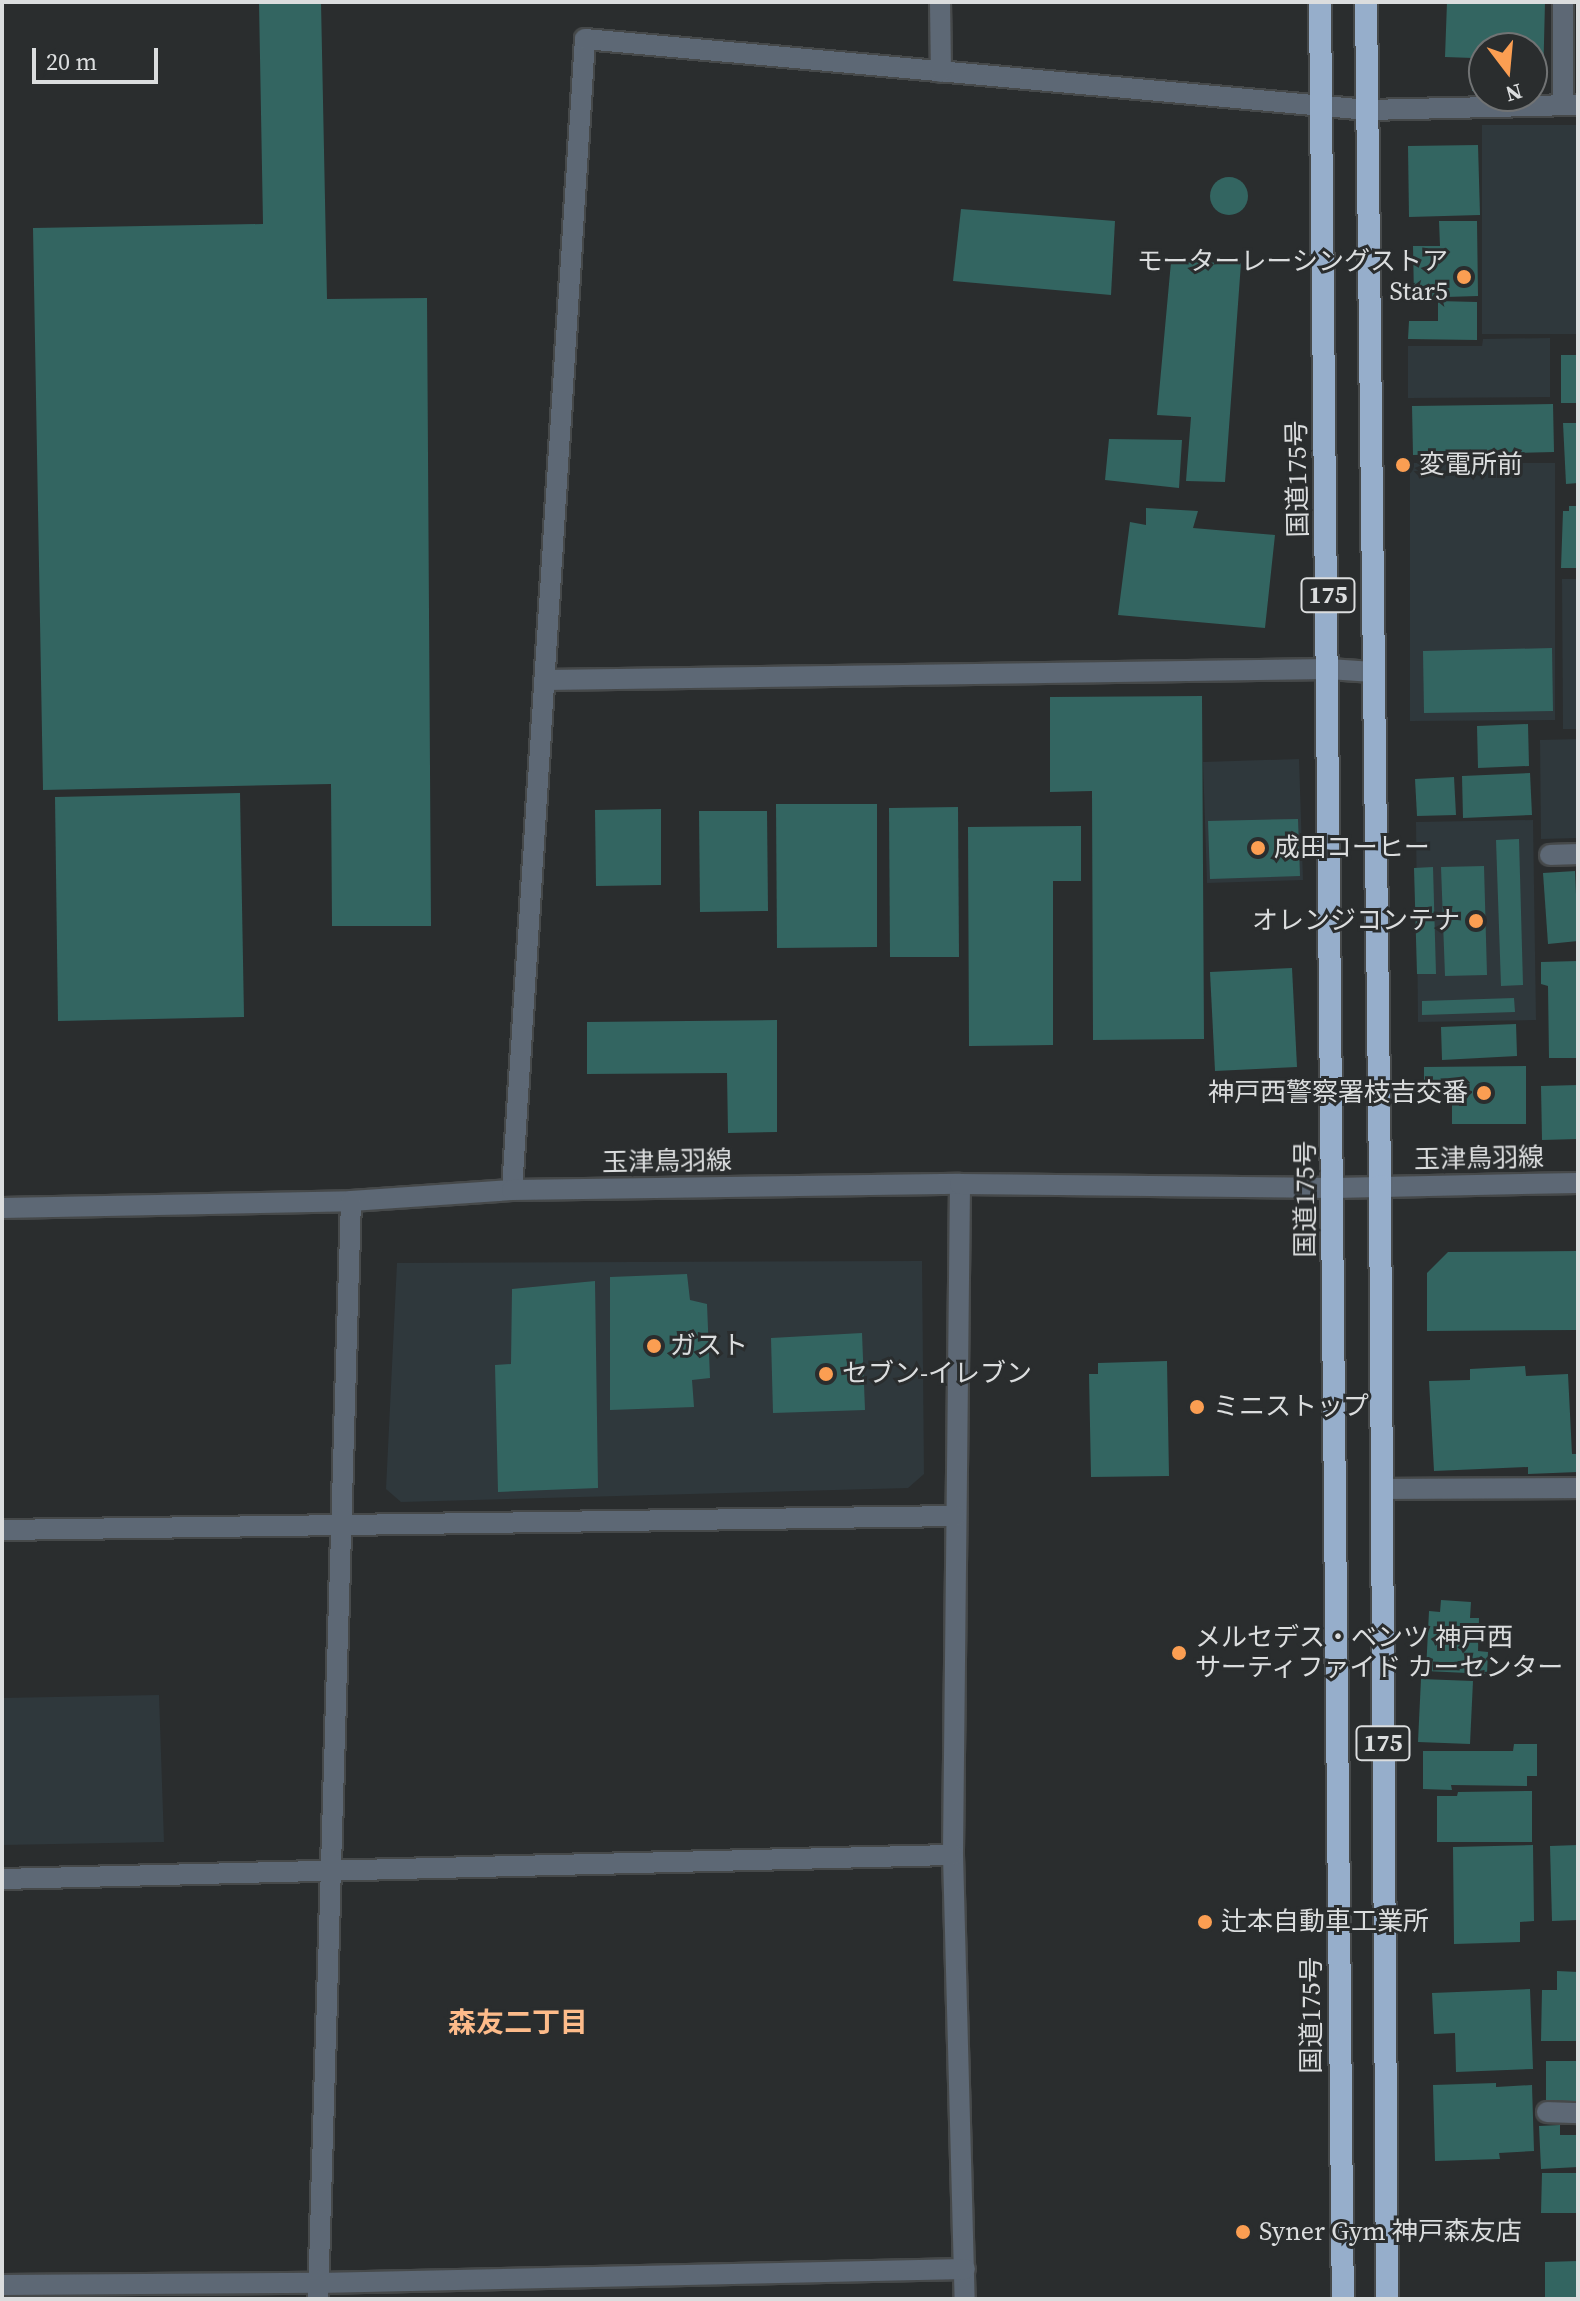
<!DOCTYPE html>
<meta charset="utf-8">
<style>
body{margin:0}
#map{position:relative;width:1580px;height:2301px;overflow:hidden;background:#2a2d2e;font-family:"Source Serif 4","Noto Sans JP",serif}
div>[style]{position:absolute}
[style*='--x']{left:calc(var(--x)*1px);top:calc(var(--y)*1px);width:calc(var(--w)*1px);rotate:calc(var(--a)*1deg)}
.built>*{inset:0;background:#2f383c}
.building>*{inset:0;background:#336561}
.round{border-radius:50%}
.roads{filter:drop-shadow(2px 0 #46494a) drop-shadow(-2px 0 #46494a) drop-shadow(0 2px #46494a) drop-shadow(0 -2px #46494a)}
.service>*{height:20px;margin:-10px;padding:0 10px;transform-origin:10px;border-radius:10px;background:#5d6875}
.minor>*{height:20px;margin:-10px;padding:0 10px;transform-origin:10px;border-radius:10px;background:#5d6875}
.tertiary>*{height:20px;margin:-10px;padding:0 10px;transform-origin:10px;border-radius:10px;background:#5d6875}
.trunk>*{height:22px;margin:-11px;padding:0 11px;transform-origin:11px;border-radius:11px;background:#96aecb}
.dots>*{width:22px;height:22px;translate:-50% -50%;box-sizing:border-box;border:4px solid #2a2d2e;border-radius:50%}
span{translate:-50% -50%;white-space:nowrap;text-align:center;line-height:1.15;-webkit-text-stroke:6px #2a2d2e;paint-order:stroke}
.shield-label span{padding:2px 6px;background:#2a2d2e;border:2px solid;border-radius:6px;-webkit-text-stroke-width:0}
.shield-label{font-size:24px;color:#dbddde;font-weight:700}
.poi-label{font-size:26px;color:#dbddde}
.right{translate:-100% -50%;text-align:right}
.left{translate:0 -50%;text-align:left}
.street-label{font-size:26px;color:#dbddde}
.neighbourhood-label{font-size:28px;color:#fdbb8a;font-weight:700}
.frame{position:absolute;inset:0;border:4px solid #dbddde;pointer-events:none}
.north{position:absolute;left:1468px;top:32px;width:80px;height:80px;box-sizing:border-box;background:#2a2d2e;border:2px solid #717374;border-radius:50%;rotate:164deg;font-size:22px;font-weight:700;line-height:32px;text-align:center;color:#dbddde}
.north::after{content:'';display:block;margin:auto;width:28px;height:36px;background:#fb9e52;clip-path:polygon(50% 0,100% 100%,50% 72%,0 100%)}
.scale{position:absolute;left:32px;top:48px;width:126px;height:36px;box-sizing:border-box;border:4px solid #dbddde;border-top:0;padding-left:10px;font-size:24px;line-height:28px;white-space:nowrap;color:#dbddde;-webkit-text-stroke:6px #2a2d2e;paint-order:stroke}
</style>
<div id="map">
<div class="built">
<i style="clip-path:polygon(1482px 125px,1578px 125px,1578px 334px,1482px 334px)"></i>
<i style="clip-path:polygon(1550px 338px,1550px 397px,1408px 398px,1408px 346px,1482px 346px,1483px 339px)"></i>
<i style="clip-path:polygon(1410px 463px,1555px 463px,1555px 720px,1410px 721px)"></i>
<i style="clip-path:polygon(1562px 579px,1578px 579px,1578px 729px,1563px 729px)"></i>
<i style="clip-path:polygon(1578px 739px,1578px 838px,1541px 839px,1540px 740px)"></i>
<i style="clip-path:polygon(1299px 759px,1303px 880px,1207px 883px,1203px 762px)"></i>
<i style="clip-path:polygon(1533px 820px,1536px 1020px,1418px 1022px,1416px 822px)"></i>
<i style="clip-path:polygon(922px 1261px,924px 1474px,908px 1488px,401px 1502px,386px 1489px,397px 1263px)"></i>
<i style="clip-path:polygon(159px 1695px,164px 1842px,2px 1845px,2px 1698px)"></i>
</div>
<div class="building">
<i style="clip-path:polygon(259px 2px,321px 2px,327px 299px,427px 298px,431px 926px,332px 926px,331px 784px,43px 790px,33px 228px,263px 224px)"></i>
<i style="clip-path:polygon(1447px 2px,1545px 2px,1543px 83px,1532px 82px,1532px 48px,1484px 48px,1484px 91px,1472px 91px,1473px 58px,1445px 57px)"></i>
<i style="clip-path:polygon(1478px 145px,1480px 215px,1409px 217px,1408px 146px)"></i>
<i class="round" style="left:1210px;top:177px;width:38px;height:38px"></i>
<i style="clip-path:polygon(961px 209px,1115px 221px,1111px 295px,953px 281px)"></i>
<i style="clip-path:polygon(1439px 221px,1477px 221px,1478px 296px,1414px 298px,1413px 246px,1440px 246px)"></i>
<i style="clip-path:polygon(1171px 262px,1241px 263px,1225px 482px,1186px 481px,1191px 417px,1157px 415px)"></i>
<i style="clip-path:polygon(1438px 301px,1477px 302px,1477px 340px,1408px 339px,1409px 321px,1438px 321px)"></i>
<i style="clip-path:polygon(1561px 355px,1578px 355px,1578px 403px,1561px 403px)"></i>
<i style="clip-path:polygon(1553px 404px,1554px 452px,1413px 455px,1412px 406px)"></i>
<i style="clip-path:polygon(1563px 423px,1578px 423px,1578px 483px,1566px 484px)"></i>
<i style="clip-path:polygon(1109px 439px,1182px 440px,1179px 488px,1105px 480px)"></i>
<i style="clip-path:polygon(1569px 506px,1578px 506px,1578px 568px,1561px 568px,1563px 511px,1569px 511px)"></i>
<i style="clip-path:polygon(1146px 508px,1198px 511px,1193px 528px,1275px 535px,1265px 628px,1118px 615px,1130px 522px,1146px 525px)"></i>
<i style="clip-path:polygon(1552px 648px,1553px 711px,1424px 713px,1423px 651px)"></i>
<i style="clip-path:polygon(1202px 696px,1204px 1039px,1093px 1040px,1092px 791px,1050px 792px,1050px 697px)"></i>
<i style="clip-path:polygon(1528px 724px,1529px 766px,1478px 768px,1477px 726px)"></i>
<i style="clip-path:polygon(1530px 773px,1532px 815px,1463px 818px,1462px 776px)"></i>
<i style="clip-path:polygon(1454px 777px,1456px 815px,1417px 816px,1415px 779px)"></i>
<i style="clip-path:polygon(240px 793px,244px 1017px,58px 1021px,55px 797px)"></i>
<i style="clip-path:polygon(776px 804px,877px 804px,877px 947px,777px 948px)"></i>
<i style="clip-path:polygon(958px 807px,959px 957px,890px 957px,889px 808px)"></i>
<i style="clip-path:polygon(661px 809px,661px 885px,596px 886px,595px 810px)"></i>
<i style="clip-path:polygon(699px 811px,767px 811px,768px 911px,700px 912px)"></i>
<i style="clip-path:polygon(1298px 819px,1300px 876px,1210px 879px,1208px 821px)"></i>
<i style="clip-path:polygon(1081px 826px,1081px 881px,1053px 881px,1053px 1045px,969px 1046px,968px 827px)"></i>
<i style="clip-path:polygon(1519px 839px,1523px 985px,1501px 986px,1496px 840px)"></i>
<i style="clip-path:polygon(1484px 866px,1487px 975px,1445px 976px,1441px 867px)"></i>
<i style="clip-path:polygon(1433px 867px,1436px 974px,1417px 974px,1414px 868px)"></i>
<i style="clip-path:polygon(1575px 871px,1578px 941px,1548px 944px,1543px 873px)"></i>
<i style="clip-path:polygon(1578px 961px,1578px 1058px,1549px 1058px,1548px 986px,1541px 984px,1541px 962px)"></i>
<i style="clip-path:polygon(1292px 968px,1297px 1067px,1215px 1071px,1210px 972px)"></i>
<i style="clip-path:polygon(1514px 998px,1515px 1012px,1422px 1015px,1422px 1001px)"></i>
<i style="clip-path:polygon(777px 1020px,777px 1132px,728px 1133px,727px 1073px,587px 1074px,587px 1022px)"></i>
<i style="clip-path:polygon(1516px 1024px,1517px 1056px,1442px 1060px,1441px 1027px)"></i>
<i style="clip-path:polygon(1526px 1066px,1526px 1124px,1452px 1124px,1452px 1084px,1424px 1085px,1424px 1067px)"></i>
<i style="clip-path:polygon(1578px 1085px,1578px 1139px,1542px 1140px,1541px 1086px)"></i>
<i style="clip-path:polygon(1578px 1251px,1578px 1330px,1427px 1331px,1427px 1273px,1448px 1252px)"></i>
<i style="clip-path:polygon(687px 1274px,690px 1300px,707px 1304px,710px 1378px,692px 1380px,694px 1407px,610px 1410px,610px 1277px)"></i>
<i style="clip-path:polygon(595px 1281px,598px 1488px,498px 1492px,495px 1365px,511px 1364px,512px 1289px)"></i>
<i style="clip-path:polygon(862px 1333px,865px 1410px,773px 1413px,771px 1338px)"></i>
<i style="clip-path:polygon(1167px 1361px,1169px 1476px,1091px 1477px,1089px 1374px,1098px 1374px,1098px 1363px)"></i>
<i style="clip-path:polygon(1525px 1366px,1526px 1376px,1568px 1374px,1572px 1454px,1578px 1454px,1578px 1472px,1528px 1474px,1528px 1467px,1434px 1471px,1429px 1381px,1470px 1380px,1470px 1369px)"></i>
<i style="clip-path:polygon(1441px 1600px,1471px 1602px,1470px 1618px,1479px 1618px,1478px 1651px,1488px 1652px,1487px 1674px,1426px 1671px,1429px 1611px,1440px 1612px)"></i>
<i style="clip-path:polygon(1421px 1679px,1473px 1681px,1470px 1744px,1418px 1742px)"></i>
<i style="clip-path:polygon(1514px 1744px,1537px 1744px,1537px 1776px,1527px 1776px,1527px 1786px,1451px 1785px,1452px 1790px,1423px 1789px,1423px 1751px,1513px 1751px)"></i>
<i style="clip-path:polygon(1532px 1791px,1532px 1842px,1437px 1842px,1437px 1796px,1457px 1796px,1458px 1792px)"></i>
<i style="clip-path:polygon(1533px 1845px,1534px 1921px,1520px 1922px,1520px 1942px,1454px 1944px,1453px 1847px)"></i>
<i style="clip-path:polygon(1578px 1845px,1578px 1920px,1552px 1921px,1550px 1846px)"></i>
<i style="clip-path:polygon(1557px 1971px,1578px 1972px,1578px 2041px,1541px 2041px,1542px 1990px,1557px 1990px)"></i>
<i style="clip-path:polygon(1530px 1989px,1533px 2069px,1456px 2072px,1455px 2033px,1434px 2034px,1432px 1993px)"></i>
<i style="clip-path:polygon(1546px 2061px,1578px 2061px,1578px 2103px,1546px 2102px)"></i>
<i style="clip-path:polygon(1496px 2083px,1496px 2087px,1532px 2085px,1534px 2151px,1499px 2153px,1500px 2159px,1435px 2161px,1433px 2085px)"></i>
<i style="clip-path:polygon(1560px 2125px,1560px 2135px,1578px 2135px,1578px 2167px,1541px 2169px,1539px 2126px)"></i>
<i style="clip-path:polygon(1542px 2173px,1578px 2173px,1578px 2213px,1541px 2213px)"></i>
<i style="clip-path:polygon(1578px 2261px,1578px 2299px,1545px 2299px,1545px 2262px)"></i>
</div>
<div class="roads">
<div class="service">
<i style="--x:1563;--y:2;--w:103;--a:90"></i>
<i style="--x:1550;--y:855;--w:28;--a:-2"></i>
<i style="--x:1382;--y:1489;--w:196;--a:-0.3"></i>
<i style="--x:1547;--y:2112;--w:31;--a:2"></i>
</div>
<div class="minor">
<i style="--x:546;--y:680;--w:783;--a:-0.8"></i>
<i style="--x:1329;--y:669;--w:44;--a:3.9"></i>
<i style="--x:960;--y:1184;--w:671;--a:90.6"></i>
<i style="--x:953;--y:1855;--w:444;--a:88.5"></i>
<i style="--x:512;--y:1190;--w:1153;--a:-86.37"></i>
<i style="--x:585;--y:39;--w:786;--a:5.18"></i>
<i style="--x:1368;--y:110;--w:210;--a:-1.4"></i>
<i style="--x:2;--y:1530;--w:954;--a:-0.84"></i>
<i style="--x:2;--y:1879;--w:951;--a:-1.45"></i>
<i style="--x:2;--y:2285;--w:317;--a:-0.4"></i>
<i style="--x:319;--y:2283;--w:646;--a:-1.24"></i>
</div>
<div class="tertiary">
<i style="--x:940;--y:2;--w:70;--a:89.2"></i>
<i style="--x:2;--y:1208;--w:349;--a:-1.1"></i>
<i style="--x:351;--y:1201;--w:161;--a:-3.9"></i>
<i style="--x:512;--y:1190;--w:448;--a:-0.8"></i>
<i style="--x:960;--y:1184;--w:374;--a:0.6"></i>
<i style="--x:1334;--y:1188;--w:244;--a:-1.2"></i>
<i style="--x:318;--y:2299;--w:1098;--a:-88.28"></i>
</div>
<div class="trunk">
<i style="--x:1320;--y:2;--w:2297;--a:89.43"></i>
<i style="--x:1366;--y:2;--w:1184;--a:89.32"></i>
<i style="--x:1380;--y:1186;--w:1113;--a:89.64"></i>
</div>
</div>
<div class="dots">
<i style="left:1464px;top:277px;background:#fb9e52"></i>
<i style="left:1403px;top:465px;background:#fb9e52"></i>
<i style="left:1258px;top:848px;background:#fb9e52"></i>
<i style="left:1476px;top:921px;background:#fb9e52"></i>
<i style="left:1484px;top:1093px;background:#fb9e52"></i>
<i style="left:654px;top:1346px;background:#fb9e52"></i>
<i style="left:826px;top:1374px;background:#fb9e52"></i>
<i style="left:1197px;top:1407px;background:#fb9e52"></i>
<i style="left:1179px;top:1653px;background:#fb9e52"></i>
<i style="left:1205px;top:1922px;background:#fb9e52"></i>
<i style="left:1243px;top:2232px;background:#fb9e52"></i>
</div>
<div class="shield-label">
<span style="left:1328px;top:595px">175</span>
<span style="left:1383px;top:1743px">175</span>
</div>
<div class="poi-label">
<span class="right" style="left:1448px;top:277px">モーターレーシングストア<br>Star5</span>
<span class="left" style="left:1419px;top:465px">変電所前</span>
<span class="left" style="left:1274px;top:848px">成田コーヒー</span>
<span class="right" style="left:1460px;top:921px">オレンジコンテナ</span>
<span class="right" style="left:1468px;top:1093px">神戸西警察署枝吉交番</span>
<span class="left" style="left:670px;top:1346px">ガスト</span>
<span class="left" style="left:842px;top:1374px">セブン-イレブン</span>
<span class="left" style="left:1213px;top:1407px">ミニストップ</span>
<span class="left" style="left:1195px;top:1653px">メルセデス・ベンツ 神戸西<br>サーティファイド カーセンター</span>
<span class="left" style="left:1221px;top:1922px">辻本自動車工業所</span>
<span class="left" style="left:1259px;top:2232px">Syner Gym 神戸森友店</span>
</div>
<div class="street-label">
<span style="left:1298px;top:479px;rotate:-91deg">国道175号</span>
<span style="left:1479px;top:1159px;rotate:-1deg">玉津鳥羽線</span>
<span style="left:667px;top:1162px;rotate:-1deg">玉津鳥羽線</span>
<span style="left:1306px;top:1199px;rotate:-90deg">国道175号</span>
<span style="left:1312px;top:2015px;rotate:-90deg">国道175号</span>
</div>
<div class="neighbourhood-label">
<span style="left:518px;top:2022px">森友二丁目</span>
</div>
<div class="frame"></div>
<div class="north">N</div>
<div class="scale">20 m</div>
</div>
